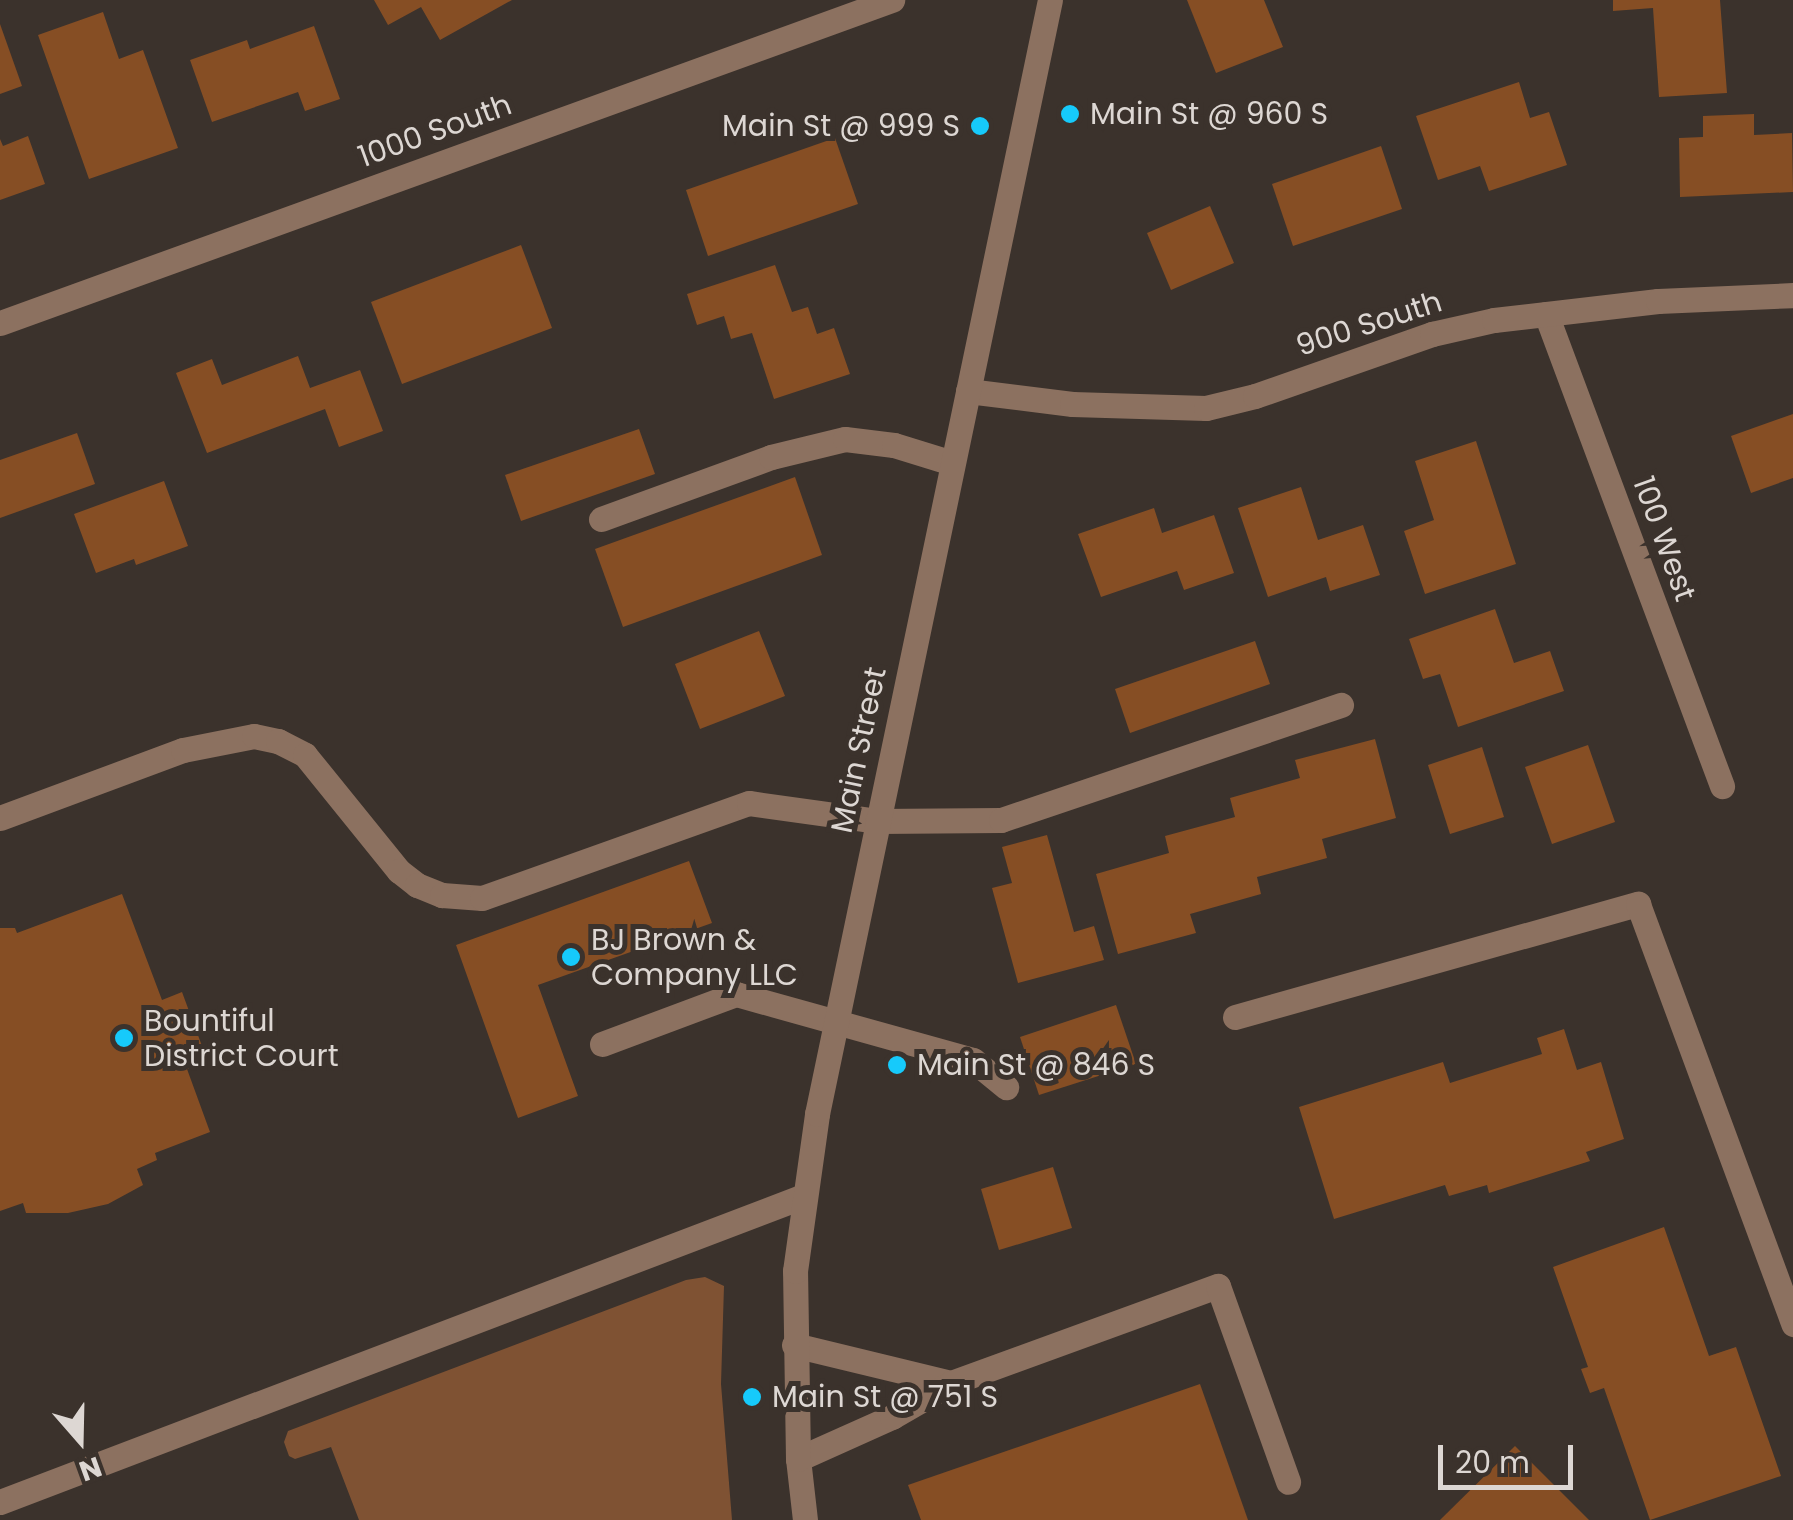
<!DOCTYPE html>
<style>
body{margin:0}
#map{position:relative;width:1793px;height:1520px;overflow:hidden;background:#3b322c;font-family:Poppins,sans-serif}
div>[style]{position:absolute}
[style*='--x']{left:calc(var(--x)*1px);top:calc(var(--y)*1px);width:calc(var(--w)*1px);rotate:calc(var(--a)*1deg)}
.green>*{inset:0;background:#7f5233}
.building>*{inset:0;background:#864e24}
.minor>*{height:25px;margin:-12.5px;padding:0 12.5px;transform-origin:12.5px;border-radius:12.5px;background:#8c7160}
.dots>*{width:28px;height:28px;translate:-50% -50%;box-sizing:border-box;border:5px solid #3b322c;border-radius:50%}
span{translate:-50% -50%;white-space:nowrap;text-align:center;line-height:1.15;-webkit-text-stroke:10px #3b322c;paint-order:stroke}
.poi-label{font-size:30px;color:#ddd7d3}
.left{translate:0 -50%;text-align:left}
.right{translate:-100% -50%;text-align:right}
.street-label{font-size:30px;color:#ddd7d3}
.north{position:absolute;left:30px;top:1390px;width:100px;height:100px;-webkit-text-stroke:8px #3b322c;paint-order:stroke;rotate:160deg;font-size:28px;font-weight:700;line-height:40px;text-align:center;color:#ddd7d3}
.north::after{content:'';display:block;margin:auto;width:35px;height:45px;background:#ddd7d3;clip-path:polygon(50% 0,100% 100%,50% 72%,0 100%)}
.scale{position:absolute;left:1438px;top:1445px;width:135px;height:45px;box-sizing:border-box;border:5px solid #ddd7d3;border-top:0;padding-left:12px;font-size:30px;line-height:35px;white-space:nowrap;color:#ddd7d3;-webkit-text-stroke:8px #3b322c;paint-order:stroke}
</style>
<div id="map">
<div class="green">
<i style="clip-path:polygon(705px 1277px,724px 1286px,721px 1384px,732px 1520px,359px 1520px,331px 1447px,295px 1459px,289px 1456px,284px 1442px,288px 1431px,686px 1280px)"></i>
</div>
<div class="building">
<i style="clip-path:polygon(374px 0,512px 0,440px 40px,421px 7px,388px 25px)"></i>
<i style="clip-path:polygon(1187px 0,1264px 0,1283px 47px,1216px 73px)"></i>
<i style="clip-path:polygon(1613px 0,1720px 0,1727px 93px,1659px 97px,1653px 8px,1613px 11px)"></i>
<i style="clip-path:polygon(103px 12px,119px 59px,143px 50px,178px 148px,89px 179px,38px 35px)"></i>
<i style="clip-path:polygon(0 24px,22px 86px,0 94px)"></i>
<i style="clip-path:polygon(314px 26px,340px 99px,305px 111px,298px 92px,212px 122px,190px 60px,247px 40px,250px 49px)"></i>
<i style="clip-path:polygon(1519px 82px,1530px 118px,1549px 112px,1567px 165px,1489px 191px,1480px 166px,1438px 180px,1416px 116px)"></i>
<i style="clip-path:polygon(1754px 114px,1754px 135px,1792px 133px,1793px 192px,1680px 197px,1679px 138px,1703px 137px,1703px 116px)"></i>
<i style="clip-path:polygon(28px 136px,45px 184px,0 200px,0 139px,3px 146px)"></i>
<i style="clip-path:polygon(835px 138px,858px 204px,708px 256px,686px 190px)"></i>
<i style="clip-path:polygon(1381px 146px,1402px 209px,1293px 246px,1272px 184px)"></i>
<i style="clip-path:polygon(1210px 206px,1234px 263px,1171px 290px,1147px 233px)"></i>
<i style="clip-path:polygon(521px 245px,552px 328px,402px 384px,371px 302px)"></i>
<i style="clip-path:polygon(775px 265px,792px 312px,808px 307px,817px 334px,834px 328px,850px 374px,774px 399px,752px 333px,731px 339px,724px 316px,697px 325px,687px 294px)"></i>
<i style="clip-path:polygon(298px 356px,310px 388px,360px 370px,383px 431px,339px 447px,325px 409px,207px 453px,176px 373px,212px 359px,222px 385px)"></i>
<i style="clip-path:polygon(1793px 414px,1793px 478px,1751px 493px,1731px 436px)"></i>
<i style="clip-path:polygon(639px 429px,655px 474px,521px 521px,505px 475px)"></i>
<i style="clip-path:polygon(77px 433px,95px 484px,0 518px,0 460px)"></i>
<i style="clip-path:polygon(1476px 441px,1516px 564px,1425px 594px,1404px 531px,1434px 520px,1415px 461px)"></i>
<i style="clip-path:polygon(795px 477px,822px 555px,623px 627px,595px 549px)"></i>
<i style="clip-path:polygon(164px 481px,188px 546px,136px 565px,134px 559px,96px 573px,74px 514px)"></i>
<i style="clip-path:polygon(1301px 487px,1318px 540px,1363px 525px,1380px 575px,1330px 591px,1326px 577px,1268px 597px,1238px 508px)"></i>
<i style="clip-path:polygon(1154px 508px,1162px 533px,1214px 515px,1234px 573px,1184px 590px,1177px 571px,1101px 597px,1078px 534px)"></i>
<i style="clip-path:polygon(1495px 609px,1514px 663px,1550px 651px,1564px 691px,1458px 727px,1440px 674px,1423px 679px,1409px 639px)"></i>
<i style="clip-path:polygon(759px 631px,785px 696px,700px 729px,675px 664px)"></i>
<i style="clip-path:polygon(1255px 641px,1270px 684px,1130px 733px,1115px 689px)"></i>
<i style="clip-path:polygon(1375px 739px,1396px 818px,1322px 839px,1327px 858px,1257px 877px,1261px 894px,1190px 914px,1196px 933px,1118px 954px,1096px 874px,1169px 853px,1165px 836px,1235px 817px,1230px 798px,1300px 778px,1295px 760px)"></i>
<i style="clip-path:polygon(1588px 745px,1615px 822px,1552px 844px,1525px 767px)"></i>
<i style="clip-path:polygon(1482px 747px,1504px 817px,1450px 834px,1428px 765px)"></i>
<i style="clip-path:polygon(1047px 835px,1074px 932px,1094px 926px,1104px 960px,1018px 983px,992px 888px,1012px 883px,1002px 847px)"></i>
<i style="clip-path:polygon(689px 861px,712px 923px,538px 985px,578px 1096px,518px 1118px,456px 945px)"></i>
<i style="clip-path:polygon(122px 894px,162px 1000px,182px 992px,202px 1046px,190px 1050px,195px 1066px,187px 1069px,210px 1132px,155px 1153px,157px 1160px,137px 1169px,143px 1185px,108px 1204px,68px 1213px,26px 1213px,23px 1203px,0 1211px,0 928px,15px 928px,17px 933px)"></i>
<i style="clip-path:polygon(1116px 1005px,1136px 1064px,1039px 1095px,1020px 1037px)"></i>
<i style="clip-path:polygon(1564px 1029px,1577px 1070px,1601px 1062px,1624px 1139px,1586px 1152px,1590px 1161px,1489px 1193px,1487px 1185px,1449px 1196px,1445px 1185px,1334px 1219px,1299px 1107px,1443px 1062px,1450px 1083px,1542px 1054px,1537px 1038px)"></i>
<i style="clip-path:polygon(1053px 1167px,1072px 1228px,999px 1250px,981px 1189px)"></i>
<i style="clip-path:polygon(1664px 1227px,1709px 1356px,1736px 1347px,1781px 1476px,1650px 1520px,1604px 1388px,1590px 1393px,1581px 1369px,1588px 1367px,1553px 1267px)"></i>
<i style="clip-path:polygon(1200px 1384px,1248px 1520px,921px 1520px,908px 1485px)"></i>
<i style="clip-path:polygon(1515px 1446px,1589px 1520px,1440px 1520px)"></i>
</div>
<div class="minor">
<i style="--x:1546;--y:314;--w:504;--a:69.55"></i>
<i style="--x:0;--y:323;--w:949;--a:-19.91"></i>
<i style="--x:968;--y:391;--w:105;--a:7.1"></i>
<i style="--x:1072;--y:404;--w:134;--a:1.7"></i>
<i style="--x:1206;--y:408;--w:50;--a:-13.8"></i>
<i style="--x:1255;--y:396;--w:188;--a:-19.3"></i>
<i style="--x:1432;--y:334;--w:64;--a:-12.7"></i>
<i style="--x:1494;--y:320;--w:165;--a:-6.6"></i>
<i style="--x:1658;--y:301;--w:135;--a:-2.5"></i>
<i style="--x:601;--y:519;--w:181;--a:-20"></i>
<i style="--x:771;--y:457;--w:76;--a:-13.7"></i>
<i style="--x:845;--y:439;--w:49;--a:7"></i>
<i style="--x:894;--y:445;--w:61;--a:17.2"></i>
<i style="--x:0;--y:818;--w:195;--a:-20.4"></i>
<i style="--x:183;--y:750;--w:72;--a:-11.2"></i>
<i style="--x:254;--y:736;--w:25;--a:12"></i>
<i style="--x:278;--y:741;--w:30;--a:27"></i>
<i style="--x:305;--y:755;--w:149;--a:51"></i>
<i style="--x:399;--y:871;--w:23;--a:38"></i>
<i style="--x:417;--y:885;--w:27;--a:22"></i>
<i style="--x:442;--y:895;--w:40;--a:4.3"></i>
<i style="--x:482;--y:898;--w:283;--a:-19.6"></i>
<i style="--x:749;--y:803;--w:129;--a:8"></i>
<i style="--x:877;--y:821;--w:124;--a:-0.5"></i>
<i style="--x:1001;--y:820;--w:359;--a:-18.7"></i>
<i style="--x:1235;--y:1017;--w:419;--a:-15.7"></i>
<i style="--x:1638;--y:904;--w:448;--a:69.7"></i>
<i style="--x:602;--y:1044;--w:143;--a:-20.5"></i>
<i style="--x:736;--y:994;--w:246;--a:15.6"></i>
<i style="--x:973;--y:1060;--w:43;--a:39.3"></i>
<i style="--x:794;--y:1345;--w:162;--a:13.6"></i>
<i style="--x:798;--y:1459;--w:103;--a:-24.1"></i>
<i style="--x:892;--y:1417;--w:68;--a:-30"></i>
<i style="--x:951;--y:1383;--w:284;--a:-20"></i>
<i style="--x:1218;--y:1286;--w:208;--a:70.3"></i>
<i style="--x:0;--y:1502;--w:860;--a:-20.84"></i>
<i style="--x:805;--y:1520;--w:61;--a:-96.5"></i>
<i style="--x:798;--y:1459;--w:188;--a:-90.9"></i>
<i style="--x:795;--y:1271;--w:159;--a:-82"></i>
<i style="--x:817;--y:1114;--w:1138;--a:-78.19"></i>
</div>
<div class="dots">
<i style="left:1070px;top:114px;background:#16cafb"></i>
<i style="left:980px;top:126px;background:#16cafb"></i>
<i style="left:571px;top:957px;background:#16cafb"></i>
<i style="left:124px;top:1038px;background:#16cafb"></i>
<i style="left:897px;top:1065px;background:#16cafb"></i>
<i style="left:752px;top:1397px;background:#16cafb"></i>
</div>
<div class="poi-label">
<span class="left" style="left:1090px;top:114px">Main St @ 960 S</span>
<span class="right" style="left:960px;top:126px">Main St @ 999 S</span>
<span class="left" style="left:591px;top:957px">BJ Brown &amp;<br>Company LLC</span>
<span class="left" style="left:144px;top:1038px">Bountiful<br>District Court</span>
<span class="left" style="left:917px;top:1065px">Main St @ 846 S</span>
<span class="left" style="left:772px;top:1397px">Main St @ 751 S</span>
</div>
<div class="street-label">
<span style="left:435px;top:131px;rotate:-20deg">1000 South</span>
<span style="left:1369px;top:324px;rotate:-18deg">900 South</span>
<span style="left:1664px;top:539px;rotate:70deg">100 West</span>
<span style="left:859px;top:750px;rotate:-78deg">Main Street</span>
</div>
<div class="north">N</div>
<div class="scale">20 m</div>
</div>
